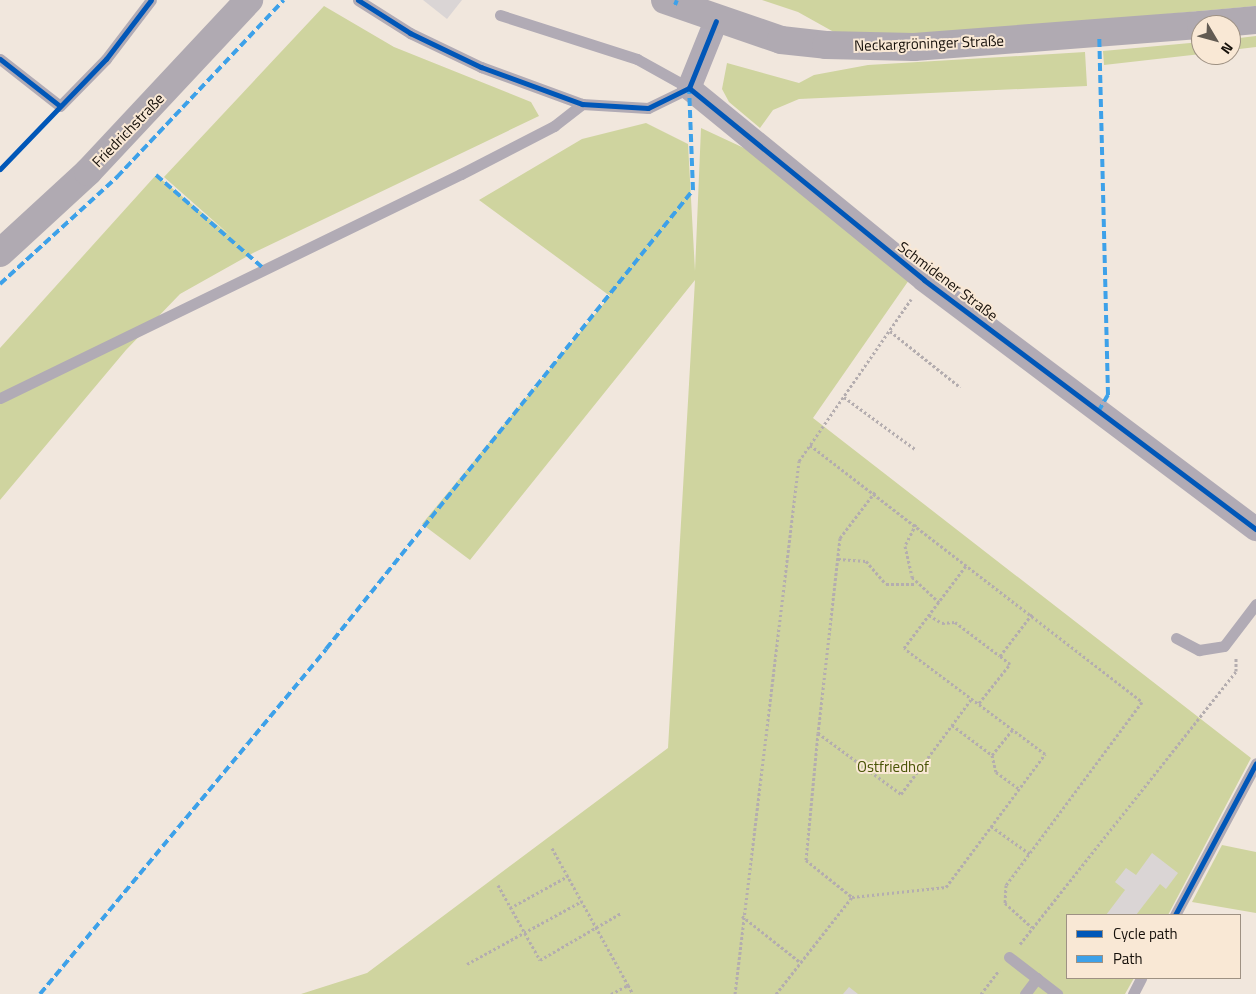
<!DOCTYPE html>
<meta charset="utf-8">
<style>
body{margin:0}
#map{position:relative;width:1256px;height:994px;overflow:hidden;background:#f1e7dd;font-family:"Titillium Web",sans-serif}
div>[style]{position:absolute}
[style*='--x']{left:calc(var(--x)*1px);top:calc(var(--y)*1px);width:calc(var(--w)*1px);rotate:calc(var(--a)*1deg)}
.green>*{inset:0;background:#cfd49f}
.building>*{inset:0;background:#dad5d5}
.path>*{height:3px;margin-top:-1.5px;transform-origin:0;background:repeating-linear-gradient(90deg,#b4adaf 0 2.5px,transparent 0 5px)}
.service>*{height:11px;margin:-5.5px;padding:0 5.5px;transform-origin:5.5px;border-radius:5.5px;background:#b1abb5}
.minor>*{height:24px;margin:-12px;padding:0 12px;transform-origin:12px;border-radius:12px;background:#b1abb5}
.secondary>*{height:28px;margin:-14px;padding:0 14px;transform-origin:14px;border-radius:14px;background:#b0aab2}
.quiet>*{height:4px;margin-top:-2px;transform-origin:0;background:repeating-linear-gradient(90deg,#3da1e9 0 8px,transparent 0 12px)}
.cycleway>*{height:5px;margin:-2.5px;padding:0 2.5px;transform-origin:2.5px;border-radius:2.5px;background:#0057b8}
span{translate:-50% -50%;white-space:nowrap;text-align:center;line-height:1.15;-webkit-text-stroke:4px #f9e8d5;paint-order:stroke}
.street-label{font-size:15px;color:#150f09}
.park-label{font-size:15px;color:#485304}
.legend{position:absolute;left:1066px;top:914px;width:175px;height:65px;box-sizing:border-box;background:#f9e8d5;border:1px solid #9e9183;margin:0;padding:6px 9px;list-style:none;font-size:15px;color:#150f09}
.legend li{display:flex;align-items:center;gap:10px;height:25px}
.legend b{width:25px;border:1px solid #9e9183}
.north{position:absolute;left:1191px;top:15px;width:50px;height:50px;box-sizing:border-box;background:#f9e8d5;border:1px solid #9e9183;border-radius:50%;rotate:127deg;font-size:14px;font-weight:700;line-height:20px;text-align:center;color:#150f09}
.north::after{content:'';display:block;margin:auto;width:18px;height:22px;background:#625b53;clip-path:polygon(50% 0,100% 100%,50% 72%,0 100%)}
</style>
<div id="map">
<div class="green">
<i style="clip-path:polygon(762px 0,1256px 0,1256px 6px,914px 37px,841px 36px,798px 12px)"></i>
<i style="clip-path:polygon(324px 6px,394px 47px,531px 102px,539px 116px,253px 253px,180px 294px,126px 350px,0 500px,0 348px,156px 175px,232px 237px,164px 177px)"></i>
<i style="clip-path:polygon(1256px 36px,1256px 47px,1231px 50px,1231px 39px)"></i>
<i style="clip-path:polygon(1201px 42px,1201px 54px,1104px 65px,1103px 51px)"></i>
<i style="clip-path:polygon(1085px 52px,1087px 86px,799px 99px,773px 110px,760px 128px,729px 102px,722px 89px,727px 63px,799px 83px,814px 75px,868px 65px)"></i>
<i style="clip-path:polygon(646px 123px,688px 144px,695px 271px,701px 128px,759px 155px,909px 280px,813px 418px,1251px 758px,1168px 915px,1067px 915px,1067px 978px,1134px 978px,1125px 994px,301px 994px,367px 973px,668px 748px,695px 280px,470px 560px,422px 524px,610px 296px,479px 200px,582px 139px)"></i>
<i style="clip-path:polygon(1222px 845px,1256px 852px,1256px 913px,1192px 902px)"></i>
</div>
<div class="building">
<i style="clip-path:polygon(423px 0,462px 0,447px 19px)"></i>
<i style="clip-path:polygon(1152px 853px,1178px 873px,1166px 889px,1160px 884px,1136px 915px,1106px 915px,1125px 890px,1115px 882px,1126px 868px,1136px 875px)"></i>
<i style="clip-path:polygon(849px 987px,858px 994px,843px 994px)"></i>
</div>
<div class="path">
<i style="--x:890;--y:331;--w:90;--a:38.7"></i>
<i style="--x:844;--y:397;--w:88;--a:36.2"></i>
<i style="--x:810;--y:445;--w:420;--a:37.7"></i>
<i style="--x:1142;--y:702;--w:228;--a:126.6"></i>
<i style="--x:1006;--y:885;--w:18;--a:93"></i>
<i style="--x:1005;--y:903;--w:36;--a:42"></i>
<i style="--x:875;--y:492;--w:58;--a:127.3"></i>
<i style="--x:840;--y:538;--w:196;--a:96.4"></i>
<i style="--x:818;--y:733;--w:103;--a:36.3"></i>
<i style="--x:901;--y:794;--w:119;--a:-53.5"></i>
<i style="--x:916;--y:524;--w:25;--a:117"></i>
<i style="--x:905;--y:546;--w:32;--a:77"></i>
<i style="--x:912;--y:577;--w:37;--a:43"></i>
<i style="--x:838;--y:559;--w:28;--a:4"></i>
<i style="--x:866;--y:561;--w:30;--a:49"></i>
<i style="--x:886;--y:584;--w:30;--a:0"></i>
<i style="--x:929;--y:615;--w:15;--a:32"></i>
<i style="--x:942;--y:623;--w:13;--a:-4"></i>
<i style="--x:955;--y:622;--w:56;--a:37.1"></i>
<i style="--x:979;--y:703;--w:50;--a:-51.5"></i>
<i style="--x:1010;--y:664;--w:13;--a:-141"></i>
<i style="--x:1000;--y:656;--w:53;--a:-52.7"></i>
<i style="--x:952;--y:725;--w:50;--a:36.9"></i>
<i style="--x:992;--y:755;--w:17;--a:77"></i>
<i style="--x:996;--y:772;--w:29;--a:36"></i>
<i style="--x:818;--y:733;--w:128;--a:95.4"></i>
<i style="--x:806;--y:860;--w:59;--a:38.8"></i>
<i style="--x:992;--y:755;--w:33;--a:-51"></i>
<i style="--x:991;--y:826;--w:48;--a:35.7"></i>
<i style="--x:552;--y:848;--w:157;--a:61"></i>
<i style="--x:498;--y:885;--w:86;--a:60.8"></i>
<i style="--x:540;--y:960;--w:94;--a:-30.1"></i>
<i style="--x:510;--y:908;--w:66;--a:-28.9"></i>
<i style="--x:742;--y:916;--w:74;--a:38.4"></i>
<i style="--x:1020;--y:944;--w:348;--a:-51.6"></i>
<i style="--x:1236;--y:671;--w:13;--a:-90"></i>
<i style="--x:467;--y:964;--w:131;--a:-28.7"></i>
<i style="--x:611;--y:994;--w:19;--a:-28"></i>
<i style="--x:628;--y:985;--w:10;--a:61"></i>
<i style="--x:735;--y:994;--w:537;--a:-83.15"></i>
<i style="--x:799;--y:461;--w:197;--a:-55.3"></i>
<i style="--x:776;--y:994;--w:123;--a:-51.9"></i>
<i style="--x:852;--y:897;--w:95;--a:-6.1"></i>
<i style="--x:946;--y:887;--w:166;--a:-53.3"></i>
<i style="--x:1045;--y:754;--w:176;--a:-143.1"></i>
<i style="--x:904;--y:648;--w:105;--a:-53.1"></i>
<i style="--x:981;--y:994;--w:30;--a:-53"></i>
</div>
<div class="service">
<i style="--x:358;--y:0;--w:62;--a:32.4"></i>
<i style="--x:410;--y:33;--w:79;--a:25.6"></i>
<i style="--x:481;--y:67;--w:108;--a:20.1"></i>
<i style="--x:582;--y:104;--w:66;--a:3.5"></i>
<i style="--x:648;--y:108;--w:46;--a:-26"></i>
<i style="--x:500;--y:15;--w:144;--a:17.8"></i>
<i style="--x:637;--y:59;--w:60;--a:29.1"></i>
<i style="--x:0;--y:59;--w:76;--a:38.1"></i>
<i style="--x:60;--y:106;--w:66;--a:-45.6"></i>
<i style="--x:106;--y:59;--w:74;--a:-52.7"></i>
<i style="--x:0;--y:398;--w:513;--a:-25.92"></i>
<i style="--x:461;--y:174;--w:105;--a:-27.3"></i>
<i style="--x:554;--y:126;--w:36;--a:-38"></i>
<i style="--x:1176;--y:638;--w:26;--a:28"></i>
<i style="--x:1199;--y:650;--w:25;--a:-9"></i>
<i style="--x:1224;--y:646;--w:53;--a:-52.7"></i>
<i style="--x:1175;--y:915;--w:172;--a:-61.9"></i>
<i style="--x:1009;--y:957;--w:61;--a:37.6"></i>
<i style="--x:1025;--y:994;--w:20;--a:-53"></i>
<i style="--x:1133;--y:994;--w:18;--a:-63"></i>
</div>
<div class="minor">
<i style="--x:716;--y:21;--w:72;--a:111.9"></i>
<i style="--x:689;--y:88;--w:303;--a:39.2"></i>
<i style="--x:924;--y:280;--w:415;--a:36.9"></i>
</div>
<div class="secondary">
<i style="--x:665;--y:0;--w:123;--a:19"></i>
<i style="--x:781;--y:40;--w:45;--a:6.3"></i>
<i style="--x:826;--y:45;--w:88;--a:1.3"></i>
<i style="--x:914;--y:47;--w:288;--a:-4.4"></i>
<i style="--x:1201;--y:25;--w:55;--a:-5.2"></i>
<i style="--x:0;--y:253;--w:120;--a:-42.6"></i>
<i style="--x:88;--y:172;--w:236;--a:-46.9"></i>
</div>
<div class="quiet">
<i style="--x:675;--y:5;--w:5;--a:-68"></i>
<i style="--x:156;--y:175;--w:143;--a:41"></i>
<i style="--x:0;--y:284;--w:159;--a:-42.4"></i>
<i style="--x:117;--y:177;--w:243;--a:-46.7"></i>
<i style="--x:1098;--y:412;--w:20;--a:-60"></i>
<i style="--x:1108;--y:395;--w:360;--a:-91.4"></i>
<i style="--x:40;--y:994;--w:448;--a:-50.3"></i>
<i style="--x:326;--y:649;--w:588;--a:-51.36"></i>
<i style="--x:693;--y:190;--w:102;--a:-92.2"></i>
</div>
<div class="cycleway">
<i style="--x:358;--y:0;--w:62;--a:32.4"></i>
<i style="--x:410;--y:33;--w:79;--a:25.6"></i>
<i style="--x:481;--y:67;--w:108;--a:20.1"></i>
<i style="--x:582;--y:104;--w:66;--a:3.5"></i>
<i style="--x:648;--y:108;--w:46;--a:-26"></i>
<i style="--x:0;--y:59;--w:76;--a:38.1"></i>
<i style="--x:689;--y:88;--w:303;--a:39.2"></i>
<i style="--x:924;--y:280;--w:415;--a:36.9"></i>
<i style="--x:689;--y:88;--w:72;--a:-68.1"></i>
<i style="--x:0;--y:169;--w:153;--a:-46.1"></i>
<i style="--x:106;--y:59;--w:74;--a:-52.7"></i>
<i style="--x:1175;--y:915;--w:172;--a:-61.9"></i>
</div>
<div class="street-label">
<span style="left:929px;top:43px;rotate:-2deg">Neckargröninger Straße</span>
<span style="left:128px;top:130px;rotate:-46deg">Friedrichstraße</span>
<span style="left:948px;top:281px;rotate:37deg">Schmidener Straße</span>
</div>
<div class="park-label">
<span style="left:893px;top:767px">Ostfriedhof</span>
</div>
<ul class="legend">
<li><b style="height:6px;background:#0057b8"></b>Cycle path</li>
<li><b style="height:6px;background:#3da1e9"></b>Path</li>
</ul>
<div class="north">N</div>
</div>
